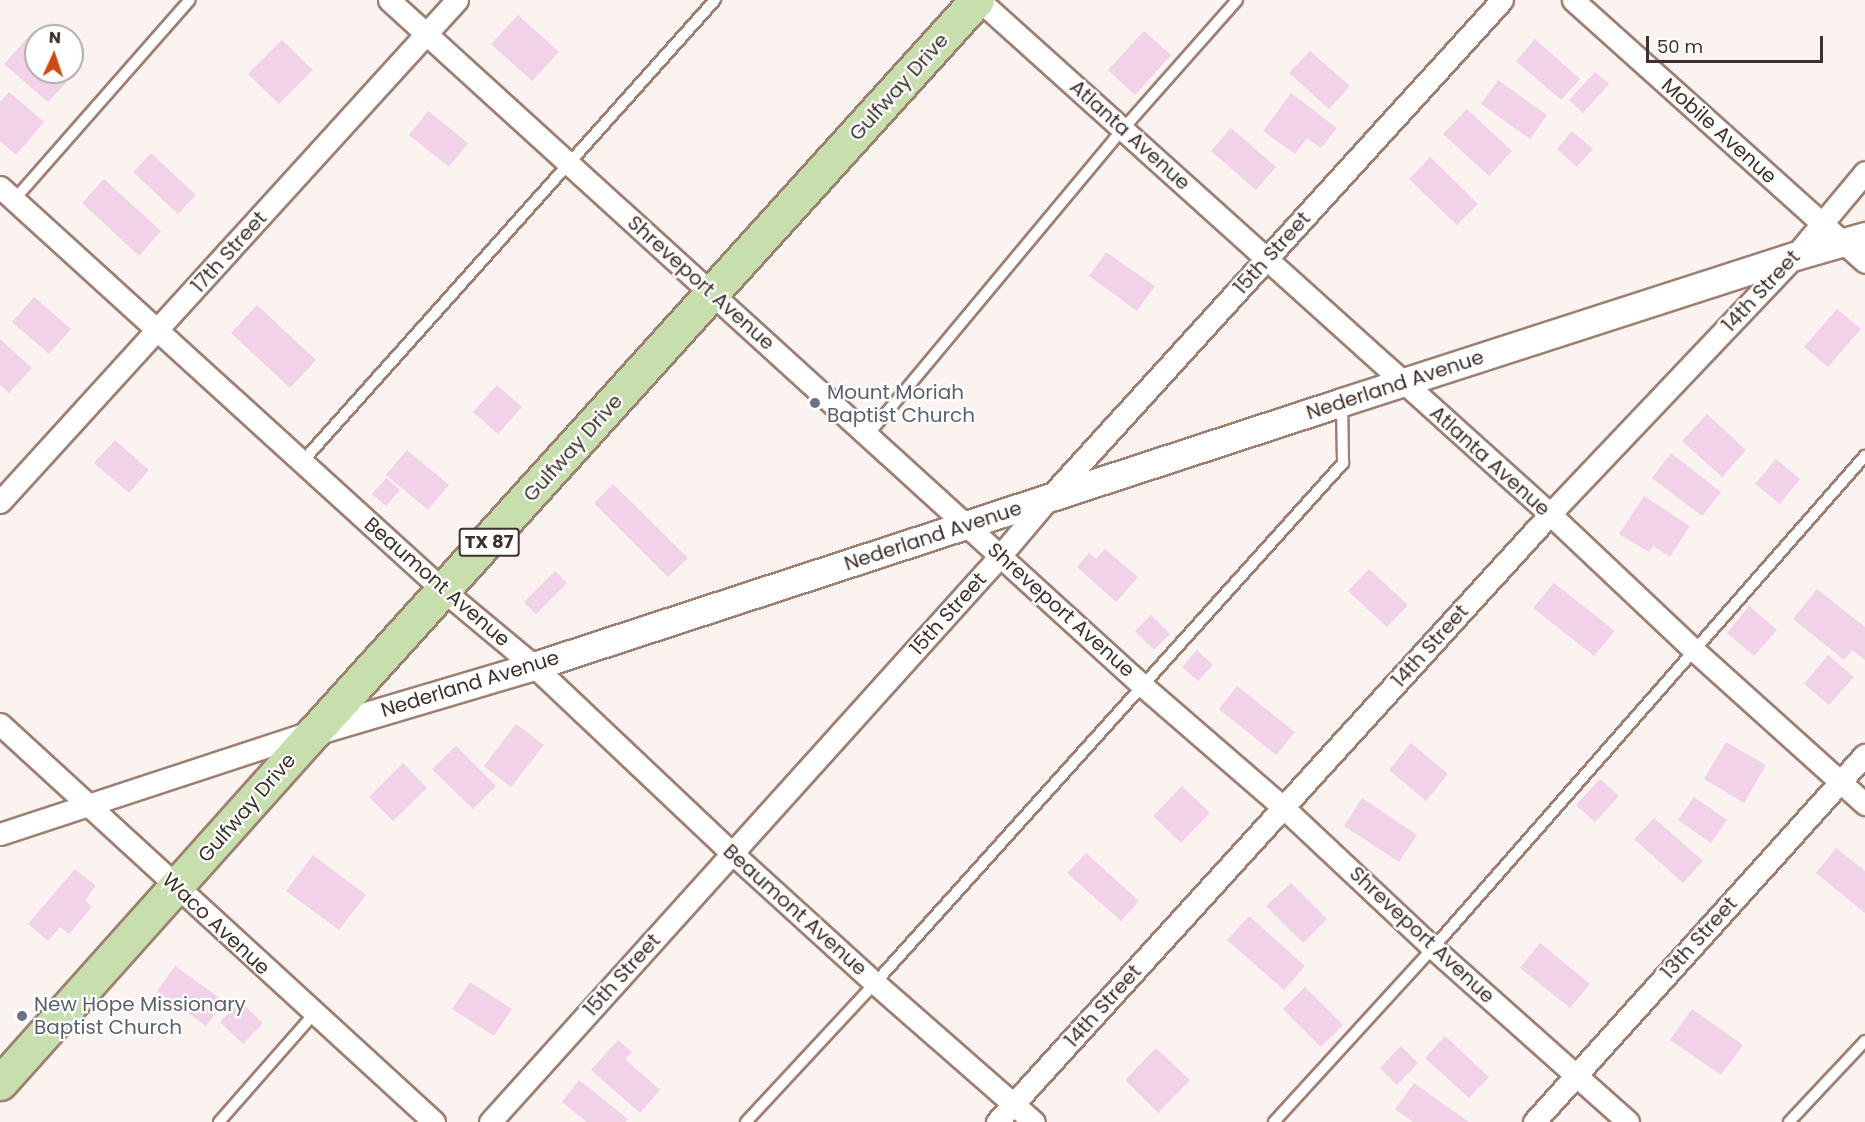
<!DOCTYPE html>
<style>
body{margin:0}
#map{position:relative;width:1865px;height:1122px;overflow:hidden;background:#faf3ef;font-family:Poppins,sans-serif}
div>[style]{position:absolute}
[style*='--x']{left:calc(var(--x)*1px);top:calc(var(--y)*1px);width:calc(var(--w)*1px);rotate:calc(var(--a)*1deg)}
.building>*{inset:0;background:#f1d2e9}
.roads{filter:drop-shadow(2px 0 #9e7f70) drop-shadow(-2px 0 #9e7f70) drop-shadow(0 2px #9e7f70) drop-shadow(0 -2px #9e7f70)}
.service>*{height:10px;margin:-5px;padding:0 5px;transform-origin:5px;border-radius:5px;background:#fff}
.minor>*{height:21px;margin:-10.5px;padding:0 10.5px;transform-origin:10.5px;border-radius:10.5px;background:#fff}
.tertiary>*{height:27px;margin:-13.5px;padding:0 13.5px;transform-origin:13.5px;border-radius:13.5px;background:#fff}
.primary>*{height:33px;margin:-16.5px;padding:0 16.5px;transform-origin:16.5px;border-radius:16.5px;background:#c7dead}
.dots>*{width:16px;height:16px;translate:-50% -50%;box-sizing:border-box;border:3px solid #fff;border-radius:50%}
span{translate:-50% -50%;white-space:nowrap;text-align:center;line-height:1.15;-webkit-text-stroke:4.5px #fff;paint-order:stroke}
.shield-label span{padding:2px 4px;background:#fff;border:2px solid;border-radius:4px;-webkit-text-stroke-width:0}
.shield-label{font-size:18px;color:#3e302a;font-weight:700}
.street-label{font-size:20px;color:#3e302a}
.worship-label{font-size:20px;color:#5b616d}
.left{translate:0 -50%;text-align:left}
.north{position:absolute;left:24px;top:24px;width:60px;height:60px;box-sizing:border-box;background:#fff;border:2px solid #b2acaa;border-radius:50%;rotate:3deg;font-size:16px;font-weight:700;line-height:24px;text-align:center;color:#3e302a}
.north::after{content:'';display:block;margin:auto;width:21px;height:27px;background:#cf4811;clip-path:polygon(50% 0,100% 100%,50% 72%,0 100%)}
.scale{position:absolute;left:1646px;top:36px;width:177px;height:27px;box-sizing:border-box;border:3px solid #3e302a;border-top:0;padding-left:8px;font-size:18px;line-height:21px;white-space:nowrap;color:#3e302a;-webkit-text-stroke:4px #fff;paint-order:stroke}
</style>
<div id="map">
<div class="building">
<i style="clip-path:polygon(518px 15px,559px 52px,532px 81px,491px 44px)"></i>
<i style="clip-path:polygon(1144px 31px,1171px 55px,1135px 95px,1108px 70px)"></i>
<i style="clip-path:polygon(33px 32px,36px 36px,36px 72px,54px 72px,66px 83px,48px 102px,4px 64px)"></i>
<i style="clip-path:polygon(1535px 39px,1580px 79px,1561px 100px,1516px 61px)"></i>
<i style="clip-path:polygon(282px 40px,313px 70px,279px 104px,248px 74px)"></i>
<i style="clip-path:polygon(1310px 51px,1350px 86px,1329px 109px,1289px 73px)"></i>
<i style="clip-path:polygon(1595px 72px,1609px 84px,1583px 113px,1569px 100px)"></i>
<i style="clip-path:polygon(1498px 80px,1547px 115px,1530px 139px,1481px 104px)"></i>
<i style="clip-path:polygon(9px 92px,44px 122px,16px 155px,0 141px,0 102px)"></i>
<i style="clip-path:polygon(1291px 93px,1337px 128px,1321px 148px,1307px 138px,1295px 154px,1263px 131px)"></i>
<i style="clip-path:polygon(1467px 109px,1512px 151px,1489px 176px,1443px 134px)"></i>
<i style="clip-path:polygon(428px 111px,468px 143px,449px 167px,409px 135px)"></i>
<i style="clip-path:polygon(1231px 128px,1276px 167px,1256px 190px,1211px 151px)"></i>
<i style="clip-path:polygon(1572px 131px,1593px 149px,1577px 167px,1557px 149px)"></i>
<i style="clip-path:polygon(151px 153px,196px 195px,178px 214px,133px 172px)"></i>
<i style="clip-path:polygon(1430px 157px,1478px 204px,1457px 225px,1409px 179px)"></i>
<i style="clip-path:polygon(104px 179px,161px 231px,139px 256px,82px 203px)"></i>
<i style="clip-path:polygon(1106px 252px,1155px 286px,1137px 311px,1089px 276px)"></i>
<i style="clip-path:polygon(34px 297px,71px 329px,49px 354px,12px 322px)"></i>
<i style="clip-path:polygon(257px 305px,316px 360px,290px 388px,231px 333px)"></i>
<i style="clip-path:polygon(1837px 309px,1861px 329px,1828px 367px,1804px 347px)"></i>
<i style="clip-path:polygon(0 339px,32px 368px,9px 393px,0 385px)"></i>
<i style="clip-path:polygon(497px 385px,522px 407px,498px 434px,473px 412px)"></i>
<i style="clip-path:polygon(1707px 414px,1746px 450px,1722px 477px,1682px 441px)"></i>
<i style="clip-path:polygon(115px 440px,149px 470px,129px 493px,94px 463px)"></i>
<i style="clip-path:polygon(407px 450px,449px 485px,428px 510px,386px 475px)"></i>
<i style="clip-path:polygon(1671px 453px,1721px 492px,1702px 516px,1652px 478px)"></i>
<i style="clip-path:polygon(1776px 459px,1800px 479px,1780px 504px,1755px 484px)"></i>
<i style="clip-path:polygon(386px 478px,400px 490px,386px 506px,372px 494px)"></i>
<i style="clip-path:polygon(613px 484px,688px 558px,668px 577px,594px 503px)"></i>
<i style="clip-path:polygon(1644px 496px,1690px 526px,1670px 557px,1653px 546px,1649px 552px,1619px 534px)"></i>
<i style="clip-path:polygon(1105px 549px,1138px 577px,1116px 602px,1077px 567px,1089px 553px,1096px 559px)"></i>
<i style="clip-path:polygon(1369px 569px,1408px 605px,1387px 627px,1348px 591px)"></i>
<i style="clip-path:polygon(555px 571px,567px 583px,536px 614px,524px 602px)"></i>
<i style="clip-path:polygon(1554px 583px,1615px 631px,1594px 656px,1533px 608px)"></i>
<i style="clip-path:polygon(1817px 589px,1865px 627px,1865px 660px,1852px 650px,1844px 660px,1793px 619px)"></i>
<i style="clip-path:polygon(1749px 606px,1777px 630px,1754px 656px,1727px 633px)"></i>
<i style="clip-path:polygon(1151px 615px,1170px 634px,1154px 650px,1135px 631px)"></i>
<i style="clip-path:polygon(1197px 650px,1213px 665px,1198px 681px,1182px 667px)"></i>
<i style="clip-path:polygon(1828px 655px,1854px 677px,1829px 705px,1804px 684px)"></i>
<i style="clip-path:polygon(1237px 686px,1295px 732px,1276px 755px,1219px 709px)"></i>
<i style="clip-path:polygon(516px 724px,544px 745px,511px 787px,484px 766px)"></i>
<i style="clip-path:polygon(1726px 742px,1766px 765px,1744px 803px,1704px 779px)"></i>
<i style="clip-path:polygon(1411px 743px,1448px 774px,1426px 801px,1389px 770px)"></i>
<i style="clip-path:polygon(456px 746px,496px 786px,473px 809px,432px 769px)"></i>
<i style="clip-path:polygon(403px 763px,427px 788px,393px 821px,369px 797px)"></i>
<i style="clip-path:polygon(1600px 779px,1619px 796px,1595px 822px,1576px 805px)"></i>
<i style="clip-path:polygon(1182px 786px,1210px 813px,1181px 843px,1153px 816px)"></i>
<i style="clip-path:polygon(1694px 797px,1727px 820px,1711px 843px,1678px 820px)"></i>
<i style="clip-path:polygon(1362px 798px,1417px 835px,1399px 862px,1344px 826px)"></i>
<i style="clip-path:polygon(1654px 818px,1703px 861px,1683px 883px,1634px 839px)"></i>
<i style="clip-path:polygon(1836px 848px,1865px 871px,1865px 913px,1816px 873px)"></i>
<i style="clip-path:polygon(1086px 853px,1139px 901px,1121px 921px,1067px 873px)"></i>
<i style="clip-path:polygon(313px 855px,366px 895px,339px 930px,286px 891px)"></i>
<i style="clip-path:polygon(75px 869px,96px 886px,85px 900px,92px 907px,69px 934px,60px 927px,48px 941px,28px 924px)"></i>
<i style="clip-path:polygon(1291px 883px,1327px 919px,1303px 943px,1266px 906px)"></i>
<i style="clip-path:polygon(1249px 916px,1305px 966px,1284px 990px,1227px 940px)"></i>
<i style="clip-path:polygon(1540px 943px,1590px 984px,1570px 1008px,1520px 968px)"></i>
<i style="clip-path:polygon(175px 966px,224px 1001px,206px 1026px,157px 991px)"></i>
<i style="clip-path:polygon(470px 982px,512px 1009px,494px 1036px,452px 1009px)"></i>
<i style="clip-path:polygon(1305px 987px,1343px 1025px,1321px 1047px,1283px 1009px)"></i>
<i style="clip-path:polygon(240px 1001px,263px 1023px,243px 1044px,220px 1022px)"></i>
<i style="clip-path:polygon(1692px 1009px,1743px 1045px,1721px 1075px,1670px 1040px)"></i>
<i style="clip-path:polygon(1445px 1036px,1489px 1077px,1469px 1098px,1425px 1058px)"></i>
<i style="clip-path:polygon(618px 1040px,632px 1052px,625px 1059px,660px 1090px,640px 1113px,591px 1070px)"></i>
<i style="clip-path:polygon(1401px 1046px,1418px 1063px,1397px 1085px,1380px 1068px)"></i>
<i style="clip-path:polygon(1156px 1048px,1190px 1080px,1158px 1113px,1125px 1080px)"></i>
<i style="clip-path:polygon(579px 1080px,628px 1119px,625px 1122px,587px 1122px,562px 1102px)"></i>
<i style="clip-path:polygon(1414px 1083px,1469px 1122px,1413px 1122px,1395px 1109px)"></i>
</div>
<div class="roads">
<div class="service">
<i style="--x:14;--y:200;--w:266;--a:-48.7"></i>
<i style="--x:867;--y:436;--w:400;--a:-50.2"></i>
<i style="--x:1123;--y:129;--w:172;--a:-48.5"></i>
<i style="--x:302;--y:462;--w:620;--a:-48.21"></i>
<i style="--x:219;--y:1122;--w:144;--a:-48.7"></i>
<i style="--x:746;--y:1122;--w:190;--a:-47.1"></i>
<i style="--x:875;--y:983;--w:700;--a:-48.01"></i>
<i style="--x:1343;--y:463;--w:61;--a:-90.9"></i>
<i style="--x:1274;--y:1122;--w:236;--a:-47.6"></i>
<i style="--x:1433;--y:948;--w:655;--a:-48.72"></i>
<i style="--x:1789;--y:1122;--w:111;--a:-46.8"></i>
</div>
<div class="minor">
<i style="--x:389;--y:0;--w:1019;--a:42.3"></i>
<i style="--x:1143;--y:686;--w:186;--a:40.9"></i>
<i style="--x:1284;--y:808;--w:204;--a:43.2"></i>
<i style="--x:1433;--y:948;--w:261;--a:41.7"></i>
<i style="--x:979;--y:0;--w:768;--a:41.99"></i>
<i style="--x:1550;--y:514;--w:199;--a:43.4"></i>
<i style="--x:1695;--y:651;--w:229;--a:42"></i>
<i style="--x:1573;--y:0;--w:392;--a:41.9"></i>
<i style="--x:0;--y:187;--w:600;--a:42.3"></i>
<i style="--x:444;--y:591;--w:117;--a:39.8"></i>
<i style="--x:534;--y:666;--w:272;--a:43.4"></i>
<i style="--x:732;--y:853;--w:193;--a:42.3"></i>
<i style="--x:875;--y:983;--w:211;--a:41.2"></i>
<i style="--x:0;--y:502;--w:679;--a:-47.69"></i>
<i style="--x:0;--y:724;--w:589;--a:42.52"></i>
<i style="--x:0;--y:834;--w:326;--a:-18.2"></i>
<i style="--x:490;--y:1122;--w:762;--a:-47.98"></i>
<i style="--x:1000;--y:556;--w:76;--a:-49.8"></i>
<i style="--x:1049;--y:498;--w:673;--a:-47.71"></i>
<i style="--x:997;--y:1122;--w:822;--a:-47.71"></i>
<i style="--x:1550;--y:514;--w:356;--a:-46.5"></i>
<i style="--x:1795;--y:256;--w:109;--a:-50.2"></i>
<i style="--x:1534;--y:1122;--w:494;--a:-48"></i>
</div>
<div class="tertiary">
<i style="--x:315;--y:731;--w:228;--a:-16.5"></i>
<i style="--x:534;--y:666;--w:850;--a:-18.09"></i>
<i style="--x:1342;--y:402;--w:476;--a:-17.9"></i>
<i style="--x:1795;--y:256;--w:73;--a:-15.9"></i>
</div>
<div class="primary">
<i style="--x:0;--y:1083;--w:472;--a:-48.2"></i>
<i style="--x:315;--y:731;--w:986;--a:-47.84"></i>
</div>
</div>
<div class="dots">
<i style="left:815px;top:403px;background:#6b7280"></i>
<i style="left:22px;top:1016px;background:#6b7280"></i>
</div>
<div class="shield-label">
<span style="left:489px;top:542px">TX 87</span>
</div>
<div class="street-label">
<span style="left:899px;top:87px;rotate:-48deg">Gulfway Drive</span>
<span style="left:1719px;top:131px;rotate:42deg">Mobile Avenue</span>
<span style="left:1130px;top:135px;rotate:42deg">Atlanta Avenue</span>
<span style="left:229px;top:252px;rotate:-48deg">17th Street</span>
<span style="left:1272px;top:253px;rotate:-48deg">15th Street</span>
<span style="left:701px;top:283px;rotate:42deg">Shreveport Avenue</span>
<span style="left:1761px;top:291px;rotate:-47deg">14th Street</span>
<span style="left:1395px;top:385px;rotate:-18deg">Nederland Avenue</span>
<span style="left:573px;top:448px;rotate:-48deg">Gulfway Drive</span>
<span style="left:1490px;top:461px;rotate:42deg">Atlanta Avenue</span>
<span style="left:933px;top:536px;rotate:-18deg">Nederland Avenue</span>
<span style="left:437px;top:582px;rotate:41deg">Beaumont Avenue</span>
<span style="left:1061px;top:610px;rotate:42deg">Shreveport Avenue</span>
<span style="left:948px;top:614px;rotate:-48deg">15th Street</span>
<span style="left:1430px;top:646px;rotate:-48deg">14th Street</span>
<span style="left:470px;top:684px;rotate:-17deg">Nederland Avenue</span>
<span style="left:247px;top:808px;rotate:-49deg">Gulfway Drive</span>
<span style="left:795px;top:910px;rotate:42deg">Beaumont Avenue</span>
<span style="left:216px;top:924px;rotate:43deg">Waco Avenue</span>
<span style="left:1422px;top:935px;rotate:43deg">Shreveport Avenue</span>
<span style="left:1699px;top:938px;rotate:-48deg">13th Street</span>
<span style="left:622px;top:975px;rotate:-48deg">15th Street</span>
<span style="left:1103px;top:1006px;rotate:-48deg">14th Street</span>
</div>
<div class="worship-label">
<span class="left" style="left:827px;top:404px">Mount Moriah<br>Baptist Church</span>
<span class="left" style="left:34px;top:1016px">New Hope Missionary<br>Baptist Church</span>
</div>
<div class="north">N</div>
<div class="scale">50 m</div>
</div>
